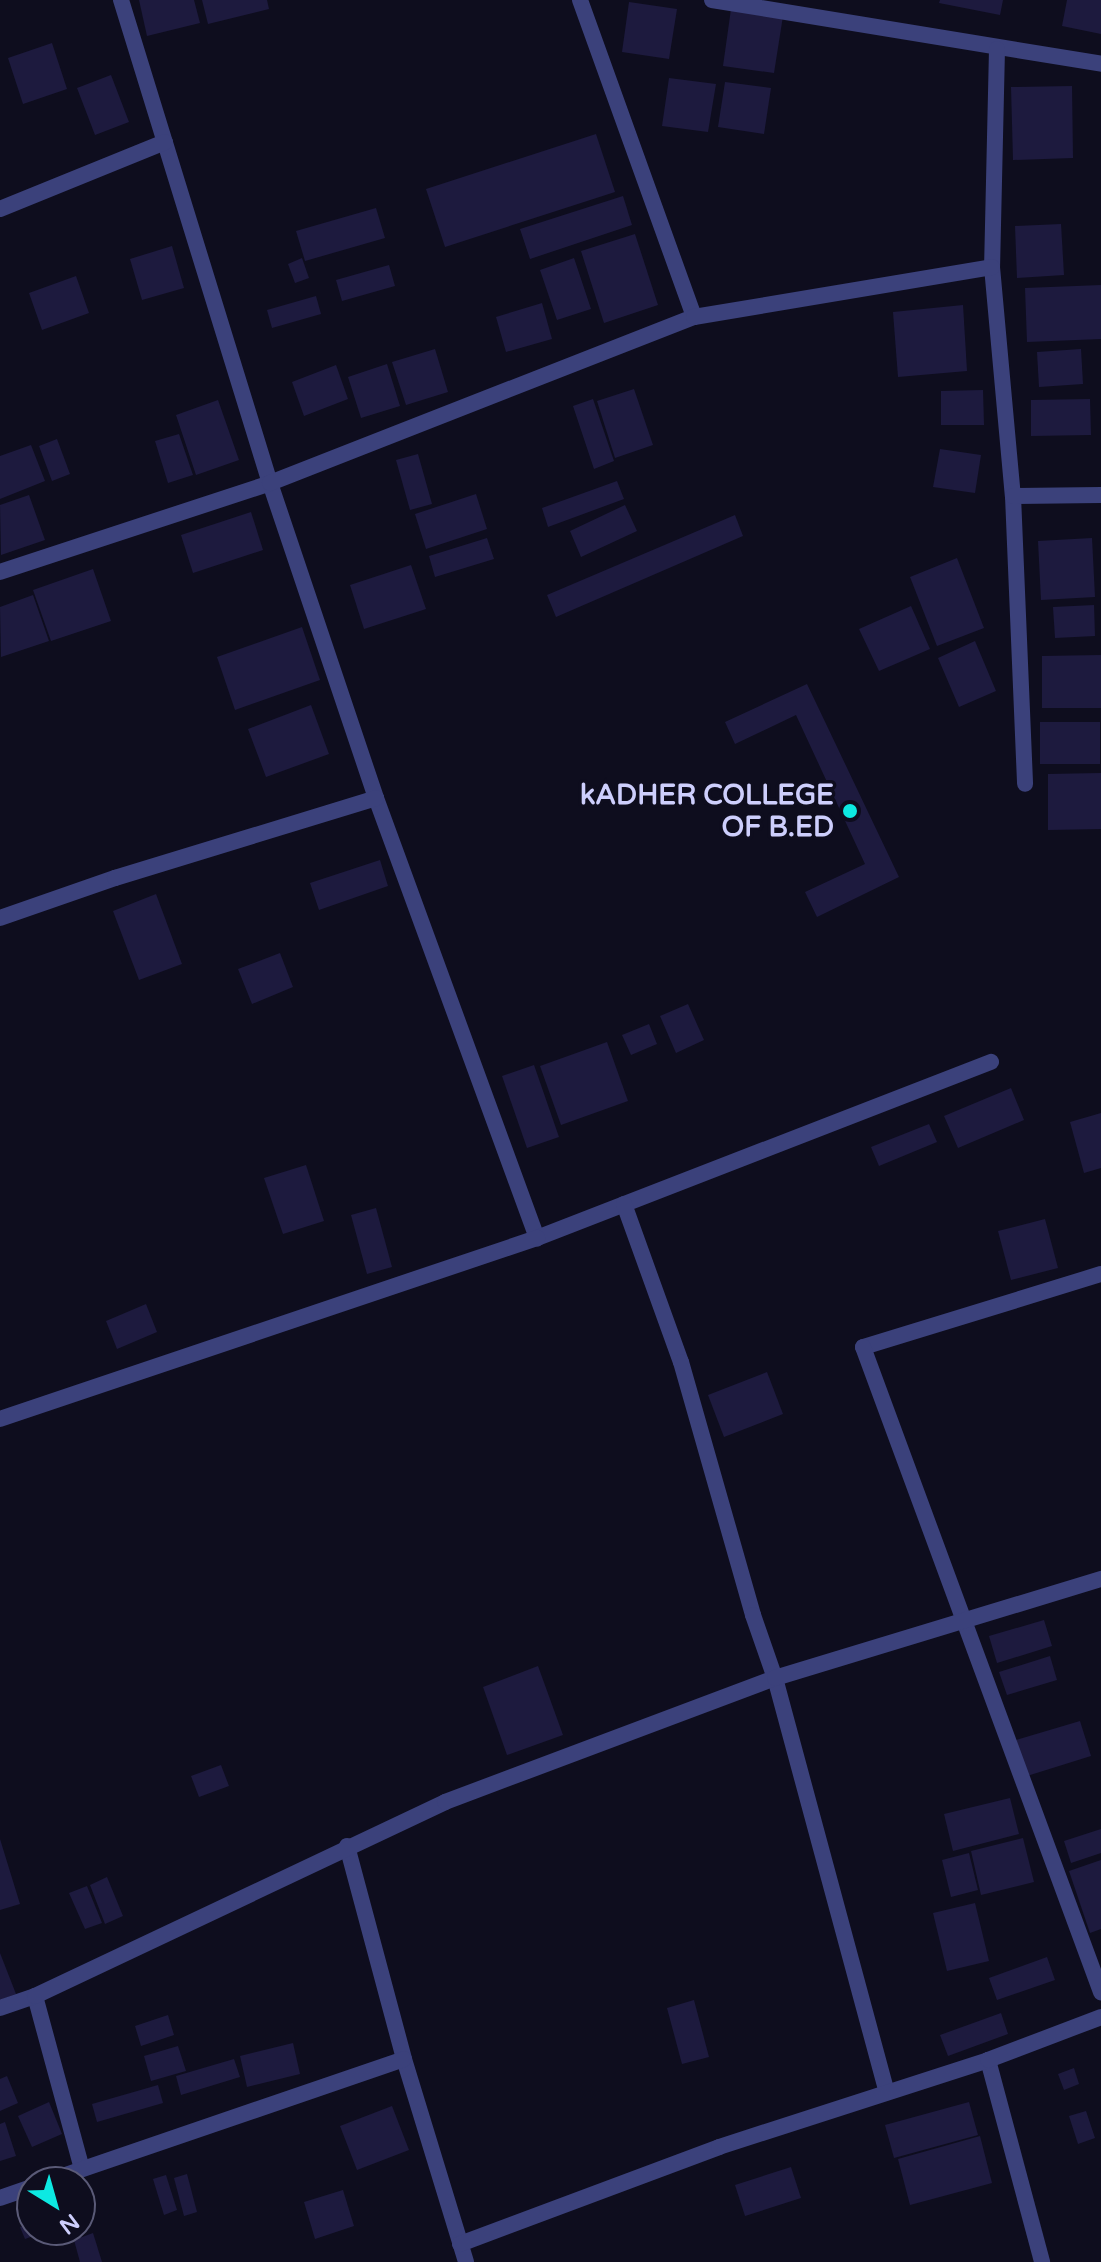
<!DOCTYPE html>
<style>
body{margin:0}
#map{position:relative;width:1101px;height:2262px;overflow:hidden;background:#0e0d1e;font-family:"Varela Round",sans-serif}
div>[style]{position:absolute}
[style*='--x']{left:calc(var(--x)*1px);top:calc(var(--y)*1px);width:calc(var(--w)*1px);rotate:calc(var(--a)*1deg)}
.building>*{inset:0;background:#1d1a3e}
.minor>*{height:16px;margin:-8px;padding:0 8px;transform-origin:8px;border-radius:8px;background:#3b417b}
.dots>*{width:22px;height:22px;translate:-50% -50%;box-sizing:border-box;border:4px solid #0e0d1e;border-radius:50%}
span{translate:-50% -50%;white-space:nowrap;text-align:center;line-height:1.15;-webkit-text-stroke:7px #0e0d1e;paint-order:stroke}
.poi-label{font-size:28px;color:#cdcefc;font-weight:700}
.right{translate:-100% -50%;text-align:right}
.north{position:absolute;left:16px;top:2166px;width:80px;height:80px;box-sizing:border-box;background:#0e0d1e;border:2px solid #5a5a77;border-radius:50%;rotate:143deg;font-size:22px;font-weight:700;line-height:32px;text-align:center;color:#cdcefc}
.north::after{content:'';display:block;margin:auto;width:28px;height:36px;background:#0de9e2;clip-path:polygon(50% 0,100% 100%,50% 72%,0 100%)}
</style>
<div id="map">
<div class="building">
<i style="clip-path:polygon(139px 0,194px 0,200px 23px,147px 36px)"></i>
<i style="clip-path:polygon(202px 0,267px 0,269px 9px,208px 24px)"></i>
<i style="clip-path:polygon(940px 0,1003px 0,1000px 15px,939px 3px)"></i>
<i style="clip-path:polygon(1067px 0,1101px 0,1101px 34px,1062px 26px)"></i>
<i style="clip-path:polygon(629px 2px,677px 9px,669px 59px,622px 52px)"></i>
<i style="clip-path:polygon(731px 9px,783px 16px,774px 73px,723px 66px)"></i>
<i style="clip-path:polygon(52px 43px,67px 89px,23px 104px,8px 58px)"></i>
<i style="clip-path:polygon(111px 75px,129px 122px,95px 135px,77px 88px)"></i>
<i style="clip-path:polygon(669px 78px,716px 84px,708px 132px,662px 126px)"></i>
<i style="clip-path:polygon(725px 82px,771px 88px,764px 134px,718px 127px)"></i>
<i style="clip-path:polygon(1072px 86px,1073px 158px,1013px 160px,1011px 87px)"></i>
<i style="clip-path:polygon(596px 134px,615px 192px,445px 247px,426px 189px)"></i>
<i style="clip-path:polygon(623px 196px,632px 225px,530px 259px,520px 229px)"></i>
<i style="clip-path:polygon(376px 208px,385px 238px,305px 261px,296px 231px)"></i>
<i style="clip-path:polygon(1061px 224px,1064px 275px,1017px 278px,1015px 226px)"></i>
<i style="clip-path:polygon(635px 234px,658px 305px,604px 323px,581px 251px)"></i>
<i style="clip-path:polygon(172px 246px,184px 288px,142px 300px,130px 259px)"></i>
<i style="clip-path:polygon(302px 258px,309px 278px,295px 283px,288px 264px)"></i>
<i style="clip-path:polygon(574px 258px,591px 309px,557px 320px,540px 270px)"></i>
<i style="clip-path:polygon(389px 265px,395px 286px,342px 301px,336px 280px)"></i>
<i style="clip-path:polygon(76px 276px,89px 313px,42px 330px,29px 293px)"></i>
<i style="clip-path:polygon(1101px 285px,1101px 339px,1027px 342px,1025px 288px)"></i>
<i style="clip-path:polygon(316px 296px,321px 314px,272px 328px,267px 310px)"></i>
<i style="clip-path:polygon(542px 303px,552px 339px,506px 352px,496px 317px)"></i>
<i style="clip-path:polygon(963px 305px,967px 371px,898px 377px,893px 312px)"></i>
<i style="clip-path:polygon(435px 349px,448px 392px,406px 405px,392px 362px)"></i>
<i style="clip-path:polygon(1081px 349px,1083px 384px,1039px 387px,1037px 352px)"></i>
<i style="clip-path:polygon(387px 364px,400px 406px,361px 418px,348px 377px)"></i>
<i style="clip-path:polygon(336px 365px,348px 399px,304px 416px,292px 382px)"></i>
<i style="clip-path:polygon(634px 389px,653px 445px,615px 458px,597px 401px)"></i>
<i style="clip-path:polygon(983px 390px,984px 425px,941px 425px,941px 391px)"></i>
<i style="clip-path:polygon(593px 399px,614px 461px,594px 469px,573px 406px)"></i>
<i style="clip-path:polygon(1090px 399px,1091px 435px,1031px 436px,1031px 400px)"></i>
<i style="clip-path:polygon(218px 400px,239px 460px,196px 475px,176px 415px)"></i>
<i style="clip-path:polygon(179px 434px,193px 475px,168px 483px,155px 441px)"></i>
<i style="clip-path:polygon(57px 439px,70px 474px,52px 481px,39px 446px)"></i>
<i style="clip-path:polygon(31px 445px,45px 481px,0 499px,0 456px)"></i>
<i style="clip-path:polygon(940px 449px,981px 455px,975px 493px,933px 487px)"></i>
<i style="clip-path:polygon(418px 454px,432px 504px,410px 510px,396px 460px)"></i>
<i style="clip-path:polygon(617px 481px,624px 499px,548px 527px,542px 508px)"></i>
<i style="clip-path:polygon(476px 494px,487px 529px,426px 549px,415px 514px)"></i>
<i style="clip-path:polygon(29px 495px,45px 540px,1px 555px,0 505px)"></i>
<i style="clip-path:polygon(625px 505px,637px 531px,581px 557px,570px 531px)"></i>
<i style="clip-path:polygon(251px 512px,263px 550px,193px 573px,181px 535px)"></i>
<i style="clip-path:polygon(735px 515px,743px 536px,556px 617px,547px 595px)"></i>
<i style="clip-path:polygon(487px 538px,494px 559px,435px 577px,429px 556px)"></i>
<i style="clip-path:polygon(1092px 538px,1095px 597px,1041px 600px,1038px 541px)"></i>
<i style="clip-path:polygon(957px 558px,984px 628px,937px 646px,910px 577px)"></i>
<i style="clip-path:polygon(411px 565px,426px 609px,364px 629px,350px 585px)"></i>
<i style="clip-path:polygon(93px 569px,111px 621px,51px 641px,33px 590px)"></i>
<i style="clip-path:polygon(33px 595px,49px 641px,1px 657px,0 607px)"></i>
<i style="clip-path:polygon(1094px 605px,1095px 636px,1055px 638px,1053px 607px)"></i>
<i style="clip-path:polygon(911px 606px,930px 649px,879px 671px,859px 629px)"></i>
<i style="clip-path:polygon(302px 627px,320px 680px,235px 710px,217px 657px)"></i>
<i style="clip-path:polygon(975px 641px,996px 691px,959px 707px,938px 658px)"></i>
<i style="clip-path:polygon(1101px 655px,1101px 708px,1042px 708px,1042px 656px)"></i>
<i style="clip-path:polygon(807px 684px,899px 877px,817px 917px,805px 892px,865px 864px,796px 715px,735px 744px,725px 722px)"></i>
<i style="clip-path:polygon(311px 705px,329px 754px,266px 777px,248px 729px)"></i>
<i style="clip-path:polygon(1040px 722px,1100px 722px,1100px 764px,1040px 764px)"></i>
<i style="clip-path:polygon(1101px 773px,1101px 829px,1048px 830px,1048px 774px)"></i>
<i style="clip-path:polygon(380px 860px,388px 886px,319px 910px,310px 883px)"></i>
<i style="clip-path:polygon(156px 894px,182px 964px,139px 980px,113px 911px)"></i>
<i style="clip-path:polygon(280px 953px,293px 987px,252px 1004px,238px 969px)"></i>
<i style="clip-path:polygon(688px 1004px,704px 1040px,676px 1053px,660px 1016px)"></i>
<i style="clip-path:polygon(649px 1024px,657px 1044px,631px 1055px,622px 1035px)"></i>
<i style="clip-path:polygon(607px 1042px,628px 1101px,561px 1125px,540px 1066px)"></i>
<i style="clip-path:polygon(534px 1065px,559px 1137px,527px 1148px,502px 1076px)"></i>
<i style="clip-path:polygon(1011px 1088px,1024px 1120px,958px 1148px,944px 1116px)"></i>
<i style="clip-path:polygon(1101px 1113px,1101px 1168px,1084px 1173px,1070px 1122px)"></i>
<i style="clip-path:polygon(929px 1124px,937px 1142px,879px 1166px,871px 1147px)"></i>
<i style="clip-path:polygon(306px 1165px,324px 1221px,283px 1234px,264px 1178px)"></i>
<i style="clip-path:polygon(376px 1208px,392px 1267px,367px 1274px,351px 1215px)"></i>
<i style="clip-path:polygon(1045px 1219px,1058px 1268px,1011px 1280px,998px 1231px)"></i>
<i style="clip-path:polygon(146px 1304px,157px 1332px,117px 1349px,106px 1321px)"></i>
<i style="clip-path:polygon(767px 1372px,783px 1414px,724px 1437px,708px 1395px)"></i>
<i style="clip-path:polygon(1044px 1620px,1052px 1646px,997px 1663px,989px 1636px)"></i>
<i style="clip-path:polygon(1050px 1656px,1057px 1680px,1007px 1695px,999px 1672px)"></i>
<i style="clip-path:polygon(538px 1666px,563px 1735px,507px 1755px,483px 1687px)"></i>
<i style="clip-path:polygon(1080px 1721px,1091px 1756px,1027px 1776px,1016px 1740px)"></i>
<i style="clip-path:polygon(221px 1765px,229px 1786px,199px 1797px,191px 1776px)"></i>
<i style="clip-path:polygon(1010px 1798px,1019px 1834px,953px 1851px,944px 1814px)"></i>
<i style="clip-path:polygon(1101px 1829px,1101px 1853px,1071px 1863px,1064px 1841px)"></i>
<i style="clip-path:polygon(1023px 1838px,1034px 1882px,981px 1895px,971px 1851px)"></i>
<i style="clip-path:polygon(0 1839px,20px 1904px,0 1910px)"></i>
<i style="clip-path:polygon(969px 1853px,978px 1890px,951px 1897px,942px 1860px)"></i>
<i style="clip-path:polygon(1101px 1860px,1101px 1929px,1090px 1933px,1069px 1871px)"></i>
<i style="clip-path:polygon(107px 1877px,123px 1916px,105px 1924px,90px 1885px)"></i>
<i style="clip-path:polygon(87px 1886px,102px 1923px,85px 1929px,69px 1893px)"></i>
<i style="clip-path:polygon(975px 1903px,989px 1961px,947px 1971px,933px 1913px)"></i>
<i style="clip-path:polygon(0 1953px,16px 1994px,0 2000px)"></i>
<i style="clip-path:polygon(1047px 1957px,1055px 1980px,997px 2000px,989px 1978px)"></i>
<i style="clip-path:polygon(694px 2000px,709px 2057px,682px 2064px,667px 2008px)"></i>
<i style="clip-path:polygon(1001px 2013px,1008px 2034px,948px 2056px,940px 2035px)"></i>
<i style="clip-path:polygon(168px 2015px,174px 2035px,141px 2046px,135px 2026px)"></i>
<i style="clip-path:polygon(293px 2043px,300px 2074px,247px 2087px,240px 2056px)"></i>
<i style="clip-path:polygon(178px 2046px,186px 2071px,151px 2081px,144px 2056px)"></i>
<i style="clip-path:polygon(234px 2059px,240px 2077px,181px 2095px,176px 2076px)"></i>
<i style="clip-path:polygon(1074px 2068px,1079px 2084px,1064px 2090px,1058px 2074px)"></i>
<i style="clip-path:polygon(7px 2076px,18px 2103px,0 2111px,0 2079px)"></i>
<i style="clip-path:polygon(158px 2085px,163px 2103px,97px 2122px,92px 2104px)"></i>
<i style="clip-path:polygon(49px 2102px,62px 2134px,32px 2147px,18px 2116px)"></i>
<i style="clip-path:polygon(969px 2102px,978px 2135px,894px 2158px,885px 2125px)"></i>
<i style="clip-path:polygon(392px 2106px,409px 2150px,357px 2170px,340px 2126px)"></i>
<i style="clip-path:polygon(1086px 2111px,1095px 2138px,1078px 2144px,1069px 2116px)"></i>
<i style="clip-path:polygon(5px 2122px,16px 2156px,0 2161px,0 2124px)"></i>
<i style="clip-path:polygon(980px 2136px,992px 2183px,910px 2205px,898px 2159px)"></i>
<i style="clip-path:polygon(791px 2167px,801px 2198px,745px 2216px,735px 2185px)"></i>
<i style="clip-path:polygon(187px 2174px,197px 2212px,184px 2216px,174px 2178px)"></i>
<i style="clip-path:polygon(166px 2175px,177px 2210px,164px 2215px,153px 2179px)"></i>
<i style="clip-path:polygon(343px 2190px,354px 2226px,315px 2239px,304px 2202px)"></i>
<i style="clip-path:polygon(32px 2223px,32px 2230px,50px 2230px,25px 2239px,20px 2227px)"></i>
<i style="clip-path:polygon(93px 2233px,102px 2262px,80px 2262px,74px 2240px)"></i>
</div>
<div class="minor">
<i style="--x:121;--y:0;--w:505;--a:72.86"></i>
<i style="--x:270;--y:483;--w:332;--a:71.4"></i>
<i style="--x:376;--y:798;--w:469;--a:69.9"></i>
<i style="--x:537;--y:1238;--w:487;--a:-21.2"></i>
<i style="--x:580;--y:0;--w:337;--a:70.2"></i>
<i style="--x:712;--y:0;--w:394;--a:9.3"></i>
<i style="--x:997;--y:49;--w:218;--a:91.3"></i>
<i style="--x:992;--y:267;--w:230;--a:84.8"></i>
<i style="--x:1013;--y:496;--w:288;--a:87.6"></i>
<i style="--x:0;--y:209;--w:178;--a:-22.1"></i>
<i style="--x:1013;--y:496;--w:88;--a:-0.7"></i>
<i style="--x:0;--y:572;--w:284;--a:-18.2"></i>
<i style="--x:270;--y:483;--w:455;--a:-21.4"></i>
<i style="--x:694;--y:317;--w:302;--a:-9.5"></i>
<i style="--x:0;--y:918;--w:122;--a:-19.2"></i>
<i style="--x:115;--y:878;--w:273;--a:-17"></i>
<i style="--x:624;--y:1204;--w:168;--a:70.2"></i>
<i style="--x:681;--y:1362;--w:263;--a:74.1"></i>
<i style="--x:753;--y:1615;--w:67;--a:70.8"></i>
<i style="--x:775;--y:1678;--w:429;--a:74.9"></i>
<i style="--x:1101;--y:1274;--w:249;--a:162.9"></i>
<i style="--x:863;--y:1347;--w:688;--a:69.75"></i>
<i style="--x:0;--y:1419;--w:567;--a:-18.63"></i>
<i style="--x:347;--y:1846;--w:220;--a:75"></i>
<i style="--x:404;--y:2059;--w:212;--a:73"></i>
<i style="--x:35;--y:1996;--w:179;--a:74.8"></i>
<i style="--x:0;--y:2008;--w:37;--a:-19"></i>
<i style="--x:35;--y:1996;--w:454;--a:-25.3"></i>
<i style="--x:445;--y:1802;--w:353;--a:-20.6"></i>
<i style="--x:775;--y:1678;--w:341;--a:-16.9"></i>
<i style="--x:988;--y:2060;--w:209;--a:75"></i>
<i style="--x:45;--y:2182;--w:379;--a:-18.9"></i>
<i style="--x:0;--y:2198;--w:34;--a:-19"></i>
<i style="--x:460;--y:2244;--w:277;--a:-20.5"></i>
<i style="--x:719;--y:2147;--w:283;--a:-17.9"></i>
<i style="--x:988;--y:2060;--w:121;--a:-20.8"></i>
</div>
<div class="dots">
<i style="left:850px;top:811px;background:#0de9e2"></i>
</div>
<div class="poi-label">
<span class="right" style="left:834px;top:811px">kADHER COLLEGE<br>OF B.ED</span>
</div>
<div class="north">N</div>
</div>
